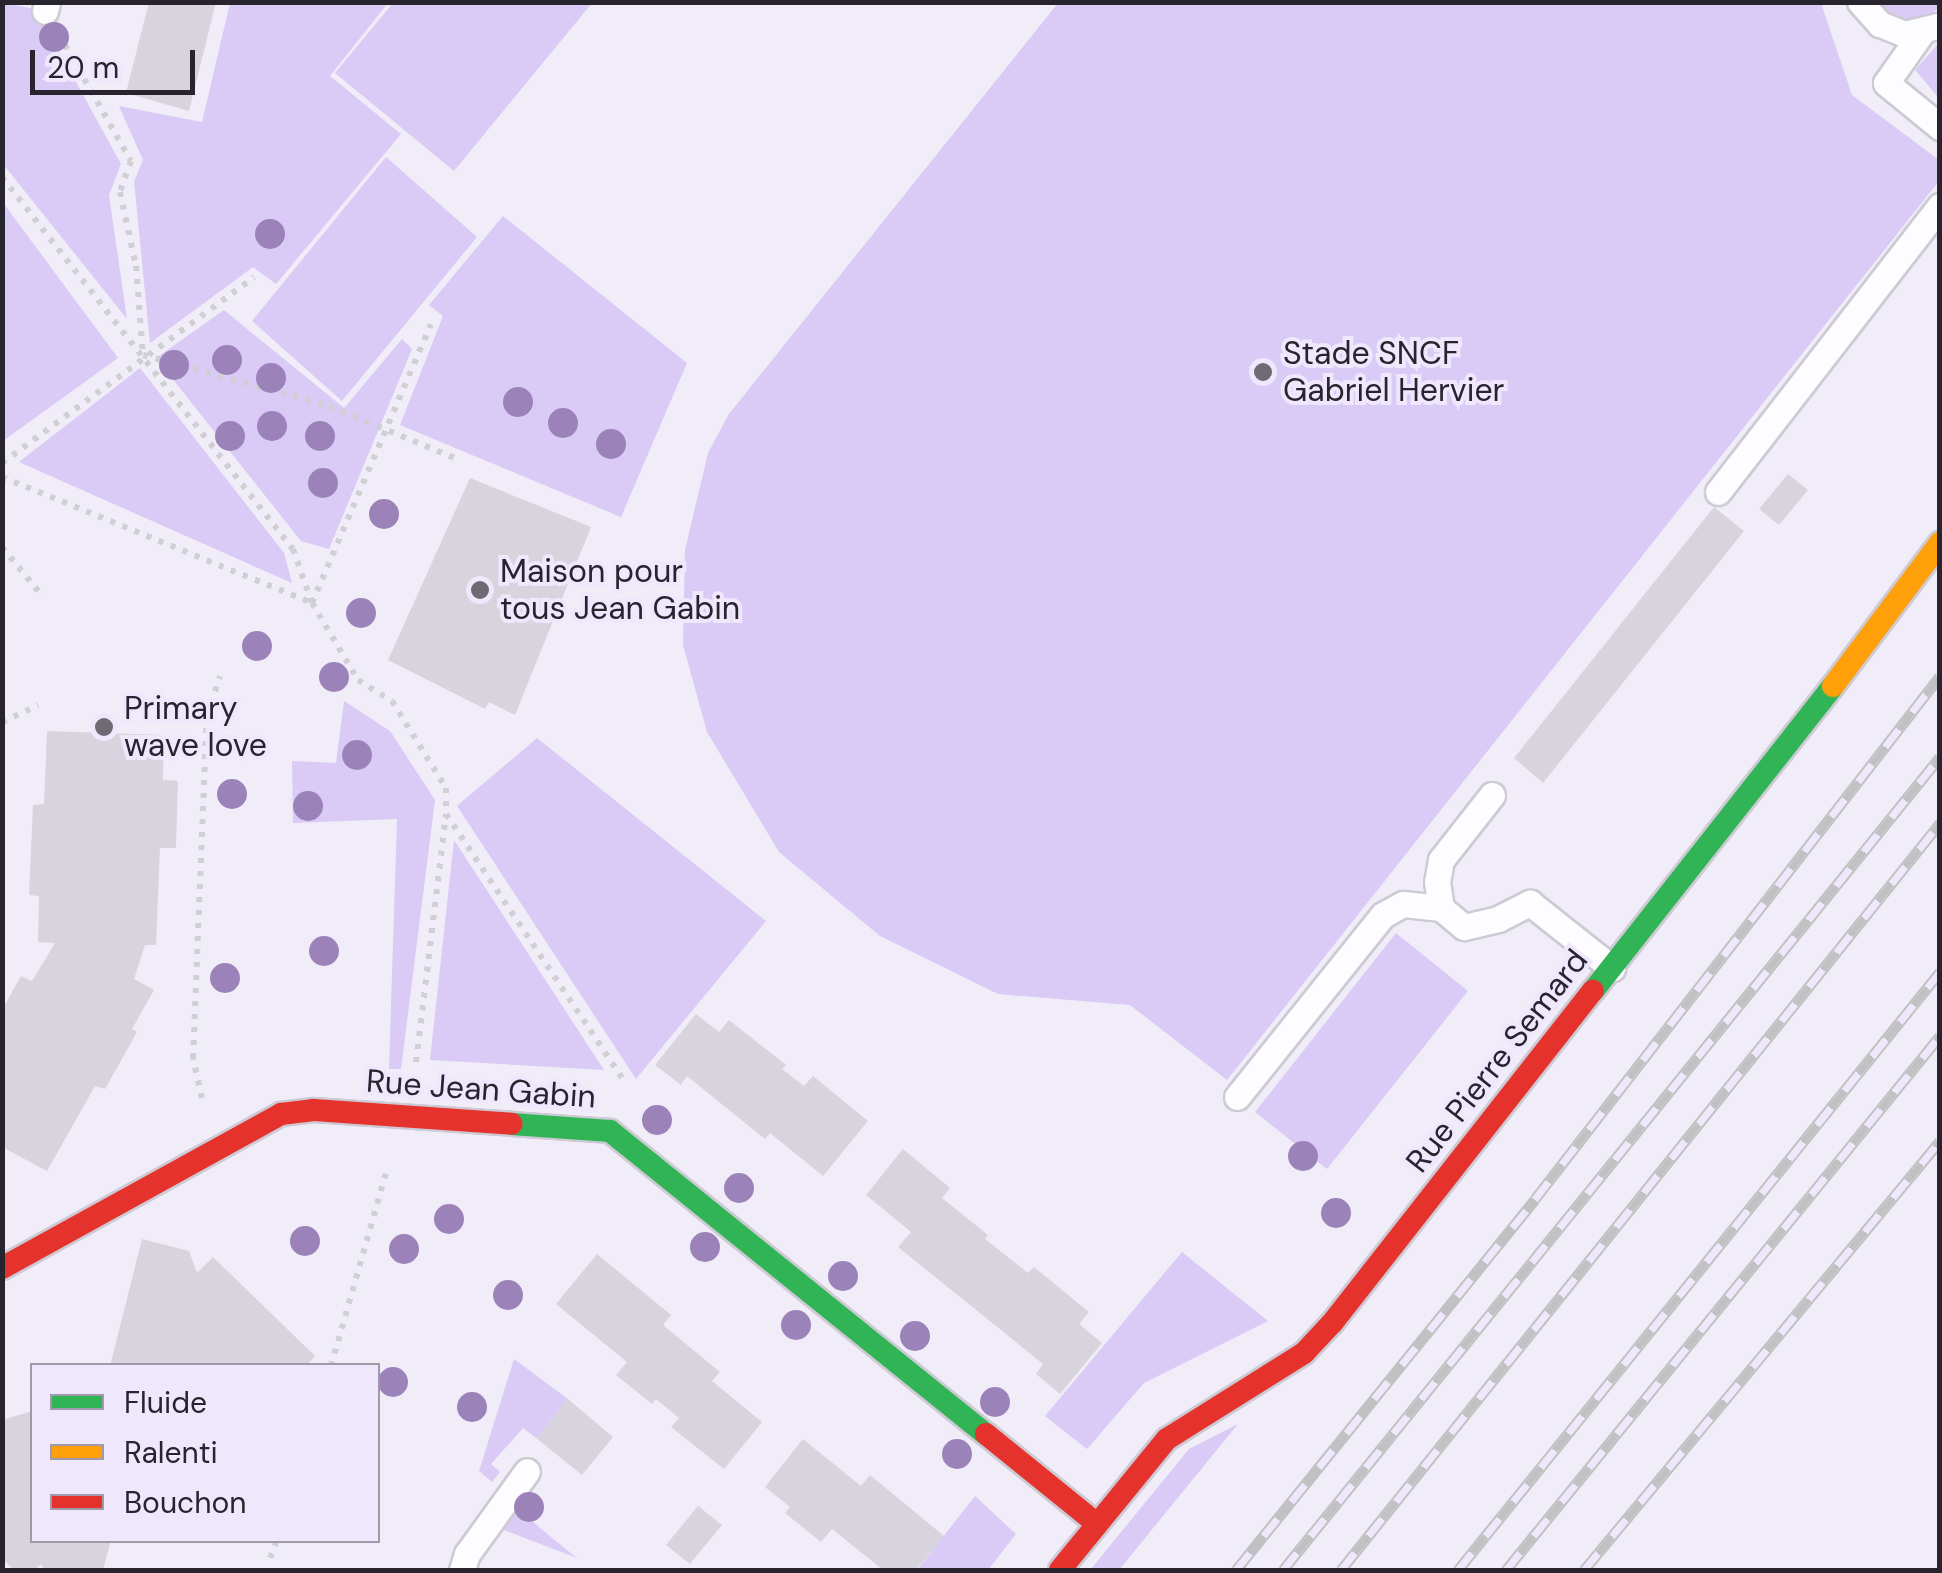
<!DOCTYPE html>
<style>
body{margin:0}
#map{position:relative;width:1942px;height:1573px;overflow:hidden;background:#f0edf8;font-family:"DM Sans",sans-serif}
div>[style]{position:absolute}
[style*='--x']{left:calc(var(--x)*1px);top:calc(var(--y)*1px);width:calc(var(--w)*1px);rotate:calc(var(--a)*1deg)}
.green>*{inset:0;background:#d9caf6}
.building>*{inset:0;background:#d7d4dd}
.path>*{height:6px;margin-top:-3px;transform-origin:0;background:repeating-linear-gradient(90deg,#d0cfd4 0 5px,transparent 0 13px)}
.roads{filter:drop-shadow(2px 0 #cdcad4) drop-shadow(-2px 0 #cdcad4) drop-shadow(0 2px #cdcad4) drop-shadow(0 -2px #cdcad4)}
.lane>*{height:25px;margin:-12.5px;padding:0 12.5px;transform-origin:12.5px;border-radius:12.5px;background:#fdfcfe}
.fast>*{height:22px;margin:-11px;padding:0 11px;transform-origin:11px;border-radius:11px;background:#30b455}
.slow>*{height:22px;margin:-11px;padding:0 11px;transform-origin:11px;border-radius:11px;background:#ff9f0a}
.jam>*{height:22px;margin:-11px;padding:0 11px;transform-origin:11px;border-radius:11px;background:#e5322d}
.rail>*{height:11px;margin-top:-5.5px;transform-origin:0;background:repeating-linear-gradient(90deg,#efe8fd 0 22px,#c1c1c3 0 44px);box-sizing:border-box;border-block:2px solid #c1c1c3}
.trees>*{width:30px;height:30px;margin:-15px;border-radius:50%;background:#9b83ba}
.dots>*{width:28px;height:28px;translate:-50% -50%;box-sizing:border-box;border:5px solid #efe8fd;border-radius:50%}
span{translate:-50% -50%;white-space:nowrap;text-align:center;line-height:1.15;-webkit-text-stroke:8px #efe8fd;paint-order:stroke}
.poi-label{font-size:32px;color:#27242d}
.left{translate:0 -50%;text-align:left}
.street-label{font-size:32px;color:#27242d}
.frame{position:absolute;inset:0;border:5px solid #27242d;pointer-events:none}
.legend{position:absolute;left:30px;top:1363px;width:350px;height:180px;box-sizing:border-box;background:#efe8fd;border:2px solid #9f9aaa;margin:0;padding:12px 18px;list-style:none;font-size:30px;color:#27242d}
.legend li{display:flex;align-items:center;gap:20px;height:50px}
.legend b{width:50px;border:2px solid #9f9aaa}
.scale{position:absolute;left:30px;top:50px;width:165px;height:45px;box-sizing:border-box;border:5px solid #27242d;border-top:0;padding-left:12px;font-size:30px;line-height:35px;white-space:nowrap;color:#27242d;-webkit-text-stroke:8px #efe8fd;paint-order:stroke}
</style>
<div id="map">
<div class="green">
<i style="clip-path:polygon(2px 3px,36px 9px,121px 164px,109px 195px,127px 319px,3px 164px)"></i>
<i style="clip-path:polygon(230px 3px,388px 3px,330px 76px,401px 134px,276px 284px,253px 267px,150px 343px,134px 181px,143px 160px,119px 106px,202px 122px)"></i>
<i style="clip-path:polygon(393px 3px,393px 2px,592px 3px,454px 171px,335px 73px)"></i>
<i style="clip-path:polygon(1058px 3px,1821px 3px,1852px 95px,1939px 160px,1939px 181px,1227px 1080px,1130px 1005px,998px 994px,880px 936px,779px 852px,707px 732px,683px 645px,685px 550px,708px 453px,729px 414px)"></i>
<i style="clip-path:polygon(1870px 3px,1939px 3px,1939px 8px,1916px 24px,1884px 17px)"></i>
<i style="clip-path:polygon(1939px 43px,1939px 98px,1915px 70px)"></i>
<i style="clip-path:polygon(386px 157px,477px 237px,342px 401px,252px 321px)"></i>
<i style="clip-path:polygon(4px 204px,118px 358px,3px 441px,2px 206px)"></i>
<i style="clip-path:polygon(503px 216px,687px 363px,621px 517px,400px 425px,443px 316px,429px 305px)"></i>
<i style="clip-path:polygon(224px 310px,344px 408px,402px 339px,412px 349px,329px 549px,301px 541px,156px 358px)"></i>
<i style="clip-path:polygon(140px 368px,284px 553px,292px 583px,19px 462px)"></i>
<i style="clip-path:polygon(344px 701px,390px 731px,435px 800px,401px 1069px,389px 1069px,397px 819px,293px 823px,292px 761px,336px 763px)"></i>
<i style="clip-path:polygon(537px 738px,766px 921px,636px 1079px,457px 806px)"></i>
<i style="clip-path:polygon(454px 840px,604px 1070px,430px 1060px)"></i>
<i style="clip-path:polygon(1396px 933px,1468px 991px,1327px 1169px,1255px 1112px)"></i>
<i style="clip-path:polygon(1182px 1252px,1268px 1321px,1144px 1383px,1087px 1449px,1045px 1416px)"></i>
<i style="clip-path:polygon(514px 1359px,568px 1399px,536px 1438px,523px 1428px,491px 1464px,500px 1472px,492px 1482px,479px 1471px)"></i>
<i style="clip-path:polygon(1238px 1424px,1119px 1570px,1090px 1570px,1189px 1449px)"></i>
<i style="clip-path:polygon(975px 1496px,1016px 1534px,988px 1570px,917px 1570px)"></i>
<i style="clip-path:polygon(513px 1504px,540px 1528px,577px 1558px,496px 1527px)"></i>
</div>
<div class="building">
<i style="clip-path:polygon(149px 2px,216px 2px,189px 111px,126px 93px)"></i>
<i style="clip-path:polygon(1788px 474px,1808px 490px,1779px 525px,1759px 509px)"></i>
<i style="clip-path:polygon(470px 478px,591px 527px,515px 715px,489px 702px,485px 709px,388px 660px)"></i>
<i style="clip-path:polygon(1714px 507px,1744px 531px,1543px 783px,1514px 758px)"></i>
<i style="clip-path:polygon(47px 731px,164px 735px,163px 780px,178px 781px,176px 848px,160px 848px,156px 945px,145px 945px,134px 979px,154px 990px,132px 1029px,137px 1032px,105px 1089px,95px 1086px,47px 1171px,2px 1147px,2px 1010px,21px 976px,32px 981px,55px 943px,38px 942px,39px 896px,29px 895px,33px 805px,44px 804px)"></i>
<i style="clip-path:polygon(696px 1014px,719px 1032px,729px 1020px,786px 1065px,782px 1069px,804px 1086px,813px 1076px,868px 1121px,823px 1176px,770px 1133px,765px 1139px,687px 1076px,681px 1085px,655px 1065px)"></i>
<i style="clip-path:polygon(903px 1149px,950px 1188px,942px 1198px,988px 1235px,985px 1239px,1028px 1273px,1034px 1267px,1089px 1312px,1079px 1324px,1102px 1343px,1060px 1394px,1036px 1374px,1043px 1364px,898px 1247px,911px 1232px,866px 1195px)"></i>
<i style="clip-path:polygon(142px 1239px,189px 1251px,197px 1273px,213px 1257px,315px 1356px,306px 1366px,110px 1366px)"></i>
<i style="clip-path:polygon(597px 1254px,671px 1315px,663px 1325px,720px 1372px,712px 1381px,762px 1422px,724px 1469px,671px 1427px,679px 1418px,656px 1399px,652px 1404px,616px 1375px,627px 1362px,556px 1304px)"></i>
<i style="clip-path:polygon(568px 1399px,613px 1437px,582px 1475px,536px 1438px)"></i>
<i style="clip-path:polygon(32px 1411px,32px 1540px,111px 1540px,103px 1570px,44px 1570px,41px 1564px,35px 1570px,14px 1570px,2px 1559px,2px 1420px)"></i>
<i style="clip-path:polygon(803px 1439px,861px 1486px,870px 1475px,944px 1536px,916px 1570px,883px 1570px,832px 1529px,821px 1542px,785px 1513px,790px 1507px,765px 1487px)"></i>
<i style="clip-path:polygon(698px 1506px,722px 1525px,690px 1564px,666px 1545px)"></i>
</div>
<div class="path">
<i style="--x:65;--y:45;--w:133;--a:60.4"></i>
<i style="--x:131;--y:161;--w:33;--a:110"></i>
<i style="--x:120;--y:192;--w:76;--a:77.8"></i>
<i style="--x:136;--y:266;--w:89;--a:85.5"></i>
<i style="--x:143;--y:355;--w:193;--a:15.3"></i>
<i style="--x:329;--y:406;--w:139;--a:22.5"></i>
<i style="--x:2;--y:177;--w:472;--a:52"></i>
<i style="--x:293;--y:549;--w:57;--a:70.6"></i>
<i style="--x:312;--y:603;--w:90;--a:59.1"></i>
<i style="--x:358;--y:680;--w:40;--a:32"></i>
<i style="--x:392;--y:701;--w:102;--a:58.2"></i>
<i style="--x:446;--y:788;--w:26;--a:90"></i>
<i style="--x:446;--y:814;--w:317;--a:56.3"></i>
<i style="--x:2;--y:463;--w:313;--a:-36.4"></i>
<i style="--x:2;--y:477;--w:335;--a:22.1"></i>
<i style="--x:312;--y:603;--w:303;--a:-66.9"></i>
<i style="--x:2;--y:547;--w:65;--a:50.6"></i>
<i style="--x:2;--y:722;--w:40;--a:-25"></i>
<i style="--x:416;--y:1062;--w:250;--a:-83.1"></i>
<i style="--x:202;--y:1098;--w:41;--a:-102.7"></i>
<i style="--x:193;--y:1058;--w:342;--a:-87.7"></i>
<i style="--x:207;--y:716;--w:42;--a:-72"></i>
<i style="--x:331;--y:1366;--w:204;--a:-74.1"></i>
<i style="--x:270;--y:1558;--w:19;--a:-69"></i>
</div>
<div class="roads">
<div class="lane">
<i style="--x:1860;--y:2;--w:30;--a:48"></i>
<i style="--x:1880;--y:24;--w:27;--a:22"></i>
<i style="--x:1905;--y:34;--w:36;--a:-14"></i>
<i style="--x:45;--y:11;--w:9;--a:-77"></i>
<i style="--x:1922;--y:32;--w:62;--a:125.2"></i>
<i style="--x:1886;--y:83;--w:70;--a:39.2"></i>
<i style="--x:1718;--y:492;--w:362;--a:-52.2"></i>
<i style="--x:1492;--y:795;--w:83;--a:128.1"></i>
<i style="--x:1441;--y:860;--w:22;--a:100"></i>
<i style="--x:1437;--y:882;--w:26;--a:81"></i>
<i style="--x:1441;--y:908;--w:30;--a:40"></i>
<i style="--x:1464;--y:927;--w:35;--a:-13"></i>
<i style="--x:1498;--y:919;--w:36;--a:-27"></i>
<i style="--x:1530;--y:903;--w:105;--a:38.4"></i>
<i style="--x:1237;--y:1097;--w:233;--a:-51.3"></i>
<i style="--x:1383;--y:915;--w:23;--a:-29"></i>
<i style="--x:1403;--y:904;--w:38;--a:6"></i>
<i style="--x:462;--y:1570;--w:17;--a:-73"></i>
<i style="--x:467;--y:1554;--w:102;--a:-54.1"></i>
</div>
<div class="fast">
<i style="--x:1593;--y:991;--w:388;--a:-51.8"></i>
<i style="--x:512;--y:1124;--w:98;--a:4.1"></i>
<i style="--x:610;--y:1131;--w:483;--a:38.9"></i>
</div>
<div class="slow">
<i style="--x:1833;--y:686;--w:179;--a:-53.2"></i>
</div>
<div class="jam">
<i style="--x:2;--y:1268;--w:319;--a:-28.9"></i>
<i style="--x:281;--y:1114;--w:33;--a:-7"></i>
<i style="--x:314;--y:1110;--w:198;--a:4"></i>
<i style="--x:986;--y:1434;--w:143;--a:39"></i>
<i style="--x:1060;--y:1570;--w:169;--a:-50.8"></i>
<i style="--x:1167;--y:1439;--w:162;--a:-32.1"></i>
<i style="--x:1304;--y:1353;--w:42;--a:-46.9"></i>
<i style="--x:1333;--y:1322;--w:421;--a:-51.9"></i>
</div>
</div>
<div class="rail">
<i style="--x:1236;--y:1570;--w:476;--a:-51.1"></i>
<i style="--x:1535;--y:1199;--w:661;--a:-52.25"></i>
<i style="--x:1283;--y:1570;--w:1045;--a:-51.06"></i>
<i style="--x:1341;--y:1570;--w:958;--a:-51.27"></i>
<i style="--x:1458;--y:1570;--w:768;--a:-51.13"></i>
<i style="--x:1506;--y:1570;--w:688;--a:-50.9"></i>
<i style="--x:1584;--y:1570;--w:557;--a:-50.31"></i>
</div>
<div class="trees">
<i style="left:54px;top:37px"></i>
<i style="left:270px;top:234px"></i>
<i style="left:227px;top:360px"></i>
<i style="left:174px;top:365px"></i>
<i style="left:271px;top:378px"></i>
<i style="left:518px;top:402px"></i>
<i style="left:563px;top:423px"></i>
<i style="left:272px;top:426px"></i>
<i style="left:230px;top:436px"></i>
<i style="left:320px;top:436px"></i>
<i style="left:611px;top:444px"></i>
<i style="left:323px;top:483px"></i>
<i style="left:384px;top:514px"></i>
<i style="left:361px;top:613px"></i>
<i style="left:257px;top:646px"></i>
<i style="left:334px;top:677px"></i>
<i style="left:357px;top:755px"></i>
<i style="left:232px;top:794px"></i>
<i style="left:308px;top:806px"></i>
<i style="left:324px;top:951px"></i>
<i style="left:225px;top:978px"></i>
<i style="left:657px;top:1120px"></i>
<i style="left:1303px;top:1156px"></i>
<i style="left:739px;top:1188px"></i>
<i style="left:1336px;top:1213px"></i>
<i style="left:449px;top:1219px"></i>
<i style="left:305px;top:1241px"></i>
<i style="left:705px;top:1247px"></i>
<i style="left:404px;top:1249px"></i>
<i style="left:843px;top:1276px"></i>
<i style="left:508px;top:1295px"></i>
<i style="left:796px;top:1325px"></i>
<i style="left:915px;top:1336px"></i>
<i style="left:393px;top:1382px"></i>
<i style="left:995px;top:1402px"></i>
<i style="left:472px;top:1407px"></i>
<i style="left:957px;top:1454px"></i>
<i style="left:529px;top:1507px"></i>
</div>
<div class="dots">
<i style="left:1263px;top:372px;background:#6d6a74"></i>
<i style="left:480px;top:590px;background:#6d6a74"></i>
<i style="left:104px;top:727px;background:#6d6a74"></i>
</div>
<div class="poi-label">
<span class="left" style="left:1283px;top:372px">Stade SNCF<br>Gabriel Hervier</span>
<span class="left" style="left:500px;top:590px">Maison pour<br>tous Jean Gabin</span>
<span class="left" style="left:124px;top:727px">Primary<br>wave love</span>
</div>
<div class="street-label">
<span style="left:1497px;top:1061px;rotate:-52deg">Rue Pierre Semard</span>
<span style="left:481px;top:1089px;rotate:4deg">Rue Jean Gabin</span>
</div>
<div class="frame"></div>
<ul class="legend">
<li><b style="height:12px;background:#30b455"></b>Fluide</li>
<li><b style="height:12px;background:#ff9f0a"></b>Ralenti</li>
<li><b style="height:12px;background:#e5322d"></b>Bouchon</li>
</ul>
<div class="scale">20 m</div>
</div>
